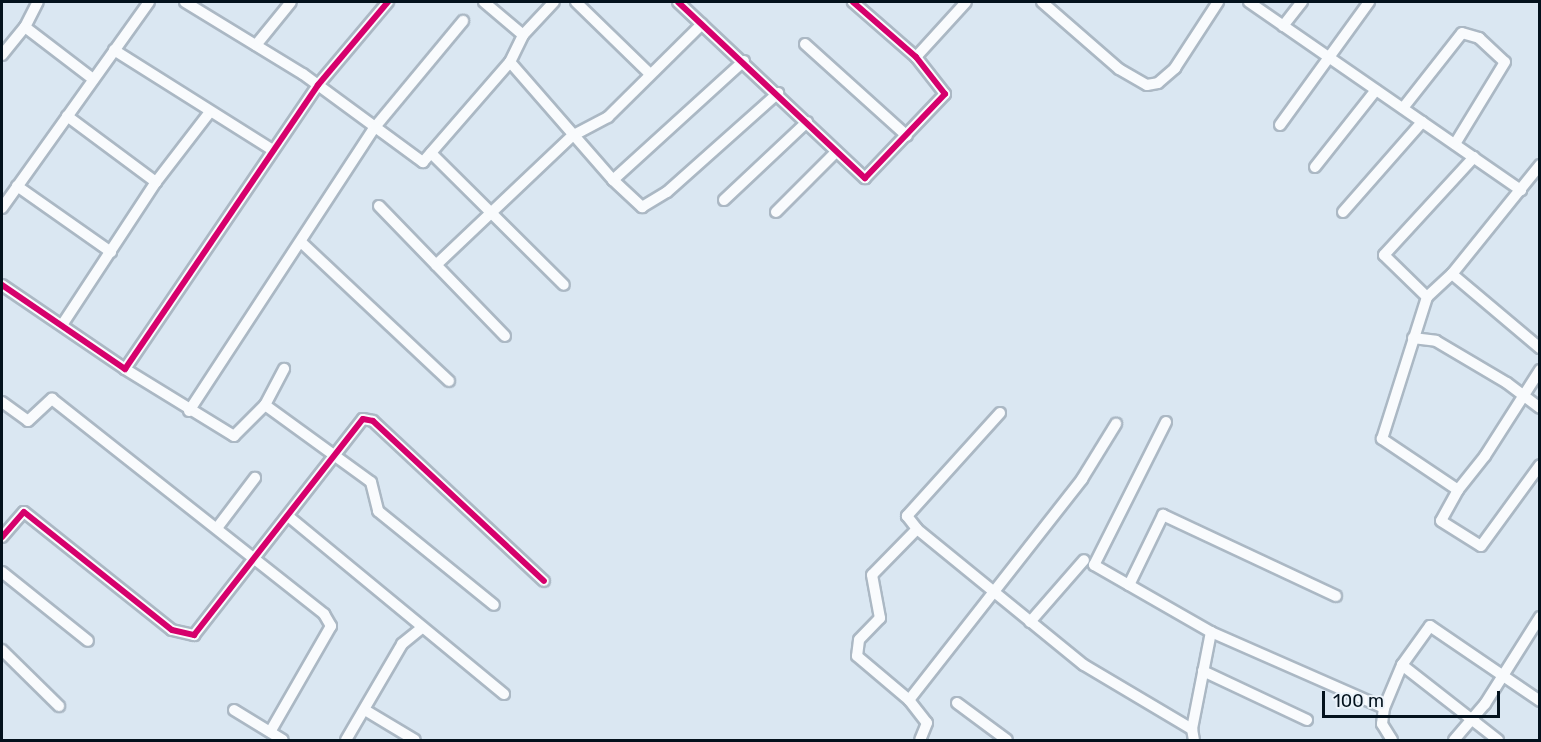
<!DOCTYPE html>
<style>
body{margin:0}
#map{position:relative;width:1541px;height:742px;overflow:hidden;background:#dae7f2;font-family:Rubik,sans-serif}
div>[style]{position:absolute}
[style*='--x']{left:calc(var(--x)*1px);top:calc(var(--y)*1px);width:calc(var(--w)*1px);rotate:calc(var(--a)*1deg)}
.roads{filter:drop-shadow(2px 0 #abb8c4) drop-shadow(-2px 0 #abb8c4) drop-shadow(0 2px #abb8c4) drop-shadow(0 -2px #abb8c4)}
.minor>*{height:10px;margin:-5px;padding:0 5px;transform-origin:5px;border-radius:5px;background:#f9fbfd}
.cycleway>*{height:6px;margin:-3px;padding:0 3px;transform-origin:3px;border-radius:3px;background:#d6006c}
span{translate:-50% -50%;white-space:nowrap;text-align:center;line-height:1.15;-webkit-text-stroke:5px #ebf3fa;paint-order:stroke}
.frame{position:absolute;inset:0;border:3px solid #03121d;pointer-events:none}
.scale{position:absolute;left:1322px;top:691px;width:178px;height:27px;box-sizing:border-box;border:3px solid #03121d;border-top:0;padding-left:8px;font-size:18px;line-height:21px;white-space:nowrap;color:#03121d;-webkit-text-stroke:4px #ebf3fa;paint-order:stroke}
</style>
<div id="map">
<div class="roads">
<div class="minor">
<i style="--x:185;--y:2;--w:138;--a:31.4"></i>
<i style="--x:303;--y:74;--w:149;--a:36.3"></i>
<i style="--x:423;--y:162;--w:133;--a:-49"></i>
<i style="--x:510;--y:62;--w:30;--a:-64"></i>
<i style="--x:523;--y:35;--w:45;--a:-46.8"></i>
<i style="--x:484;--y:2;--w:51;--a:40.2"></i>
<i style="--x:576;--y:2;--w:102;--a:44.2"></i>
<i style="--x:678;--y:2;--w:257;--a:43.3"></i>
<i style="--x:865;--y:178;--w:116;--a:-46.4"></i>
<i style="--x:945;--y:94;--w:47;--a:-128.1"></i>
<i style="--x:916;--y:57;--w:84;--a:-138.9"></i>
<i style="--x:1042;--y:2;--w:102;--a:41"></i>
<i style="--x:1119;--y:69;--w:32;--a:30"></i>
<i style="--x:1147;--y:85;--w:11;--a:-10"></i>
<i style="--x:1158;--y:83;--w:23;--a:-41"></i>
<i style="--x:1175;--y:68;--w:79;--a:-56.9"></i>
<i style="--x:1249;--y:2;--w:331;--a:34.7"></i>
<i style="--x:1283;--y:26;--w:31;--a:-52"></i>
<i style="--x:25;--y:27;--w:86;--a:37.4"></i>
<i style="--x:805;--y:44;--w:137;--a:42"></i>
<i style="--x:256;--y:45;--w:55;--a:-50.9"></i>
<i style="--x:114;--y:50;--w:188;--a:32.2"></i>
<i style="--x:2;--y:55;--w:36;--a:-51"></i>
<i style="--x:25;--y:27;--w:28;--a:-63"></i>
<i style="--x:916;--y:57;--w:74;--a:-47.7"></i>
<i style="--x:510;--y:62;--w:157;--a:48.9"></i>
<i style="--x:613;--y:180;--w:40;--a:43"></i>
<i style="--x:642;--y:207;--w:29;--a:-31"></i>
<i style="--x:667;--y:192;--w:149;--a:-41.7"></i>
<i style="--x:1403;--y:108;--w:95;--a:-51.8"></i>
<i style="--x:1462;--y:33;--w:18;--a:16"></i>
<i style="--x:1479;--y:38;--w:35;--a:43"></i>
<i style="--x:1505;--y:62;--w:96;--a:121.4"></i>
<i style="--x:67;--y:116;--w:111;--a:36.6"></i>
<i style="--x:1280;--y:125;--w:152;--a:-54.1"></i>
<i style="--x:431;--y:153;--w:187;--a:44.8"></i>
<i style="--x:1315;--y:167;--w:98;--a:-51.6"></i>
<i style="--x:613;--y:180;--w:177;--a:-42.3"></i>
<i style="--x:17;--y:186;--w:115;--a:35.1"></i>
<i style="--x:724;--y:200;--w:114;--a:-43.2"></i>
<i style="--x:379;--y:206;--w:181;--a:45.9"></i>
<i style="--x:2;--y:208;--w:253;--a:-54.5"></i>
<i style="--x:776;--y:212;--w:83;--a:-45"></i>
<i style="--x:1343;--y:212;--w:120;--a:-48.7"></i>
<i style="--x:301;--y:242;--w:203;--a:43.2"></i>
<i style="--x:436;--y:265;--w:187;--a:-43.5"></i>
<i style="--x:572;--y:136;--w:41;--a:-27.8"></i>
<i style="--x:608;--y:117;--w:132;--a:-44.7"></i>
<i style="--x:1452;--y:274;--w:115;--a:40.1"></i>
<i style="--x:2;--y:285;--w:149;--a:34.3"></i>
<i style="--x:125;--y:369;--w:343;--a:-55.8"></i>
<i style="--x:318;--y:85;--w:109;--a:-49.9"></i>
<i style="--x:1427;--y:297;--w:60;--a:-135.7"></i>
<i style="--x:1384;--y:255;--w:133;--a:-47.4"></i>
<i style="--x:62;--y:325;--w:171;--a:-56.7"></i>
<i style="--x:156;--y:182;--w:88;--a:-52.4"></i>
<i style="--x:1413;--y:338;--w:23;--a:7"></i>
<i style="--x:1436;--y:341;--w:82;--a:30.6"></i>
<i style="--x:1507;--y:383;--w:41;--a:37.1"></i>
<i style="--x:125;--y:369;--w:128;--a:31.6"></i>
<i style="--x:234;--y:436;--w:44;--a:-45"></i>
<i style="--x:265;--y:405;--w:41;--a:-62.2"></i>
<i style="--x:1540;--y:370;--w:102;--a:122.6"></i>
<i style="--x:1485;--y:456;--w:43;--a:128.5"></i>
<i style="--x:1458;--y:490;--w:35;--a:119"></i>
<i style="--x:1441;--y:521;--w:47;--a:32"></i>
<i style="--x:1481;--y:546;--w:100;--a:-53.9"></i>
<i style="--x:2;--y:402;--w:32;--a:36"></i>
<i style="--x:28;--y:421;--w:33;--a:-43"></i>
<i style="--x:52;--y:399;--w:347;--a:38.3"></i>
<i style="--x:324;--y:614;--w:14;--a:60"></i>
<i style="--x:331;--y:626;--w:122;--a:119.9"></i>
<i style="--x:265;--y:405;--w:131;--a:36"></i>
<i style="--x:371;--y:482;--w:30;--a:76"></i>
<i style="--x:378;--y:511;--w:149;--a:39"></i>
<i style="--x:189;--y:411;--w:339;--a:-56.8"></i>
<i style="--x:375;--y:127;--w:138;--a:-50.3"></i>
<i style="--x:1000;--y:413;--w:139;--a:132.1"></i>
<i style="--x:907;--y:516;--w:16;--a:52"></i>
<i style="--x:917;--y:529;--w:215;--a:39.2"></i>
<i style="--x:1084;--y:665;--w:126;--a:30.7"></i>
<i style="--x:1166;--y:422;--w:160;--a:116.7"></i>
<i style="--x:1094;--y:565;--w:135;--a:29.8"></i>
<i style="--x:1211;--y:632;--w:99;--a:101.1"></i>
<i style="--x:1192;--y:729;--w:11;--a:80"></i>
<i style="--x:1458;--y:490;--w:92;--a:-146.1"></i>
<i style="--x:1382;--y:439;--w:149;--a:-72.4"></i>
<i style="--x:1427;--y:297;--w:34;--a:-43"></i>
<i style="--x:1452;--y:274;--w:140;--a:-51.1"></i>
<i style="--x:288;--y:516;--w:280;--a:39.5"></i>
<i style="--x:217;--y:528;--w:63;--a:-52.8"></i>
<i style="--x:917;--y:529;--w:64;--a:134.4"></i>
<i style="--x:872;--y:575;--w:44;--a:79.5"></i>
<i style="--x:880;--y:618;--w:30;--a:134"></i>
<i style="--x:859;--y:640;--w:16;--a:97"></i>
<i style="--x:857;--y:656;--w:68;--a:40.2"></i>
<i style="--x:909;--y:700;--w:29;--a:52"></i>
<i style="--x:927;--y:723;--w:18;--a:112"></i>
<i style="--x:2;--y:537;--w:33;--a:-49"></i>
<i style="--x:24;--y:512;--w:189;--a:38.6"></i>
<i style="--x:172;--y:630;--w:23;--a:13"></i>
<i style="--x:194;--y:635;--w:274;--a:-52"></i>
<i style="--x:363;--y:419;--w:10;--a:11"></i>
<i style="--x:373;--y:421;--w:234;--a:43.1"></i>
<i style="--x:2;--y:572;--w:110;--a:38.7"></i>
<i style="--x:1129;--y:585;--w:78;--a:-64.1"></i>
<i style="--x:1163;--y:515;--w:191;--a:25.1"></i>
<i style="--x:1030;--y:622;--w:82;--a:-48.9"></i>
<i style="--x:1211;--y:632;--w:189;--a:23.7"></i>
<i style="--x:2;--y:650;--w:80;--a:44.5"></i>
<i style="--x:1402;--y:665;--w:122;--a:38"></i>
<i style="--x:1203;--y:671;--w:115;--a:25.2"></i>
<i style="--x:909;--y:700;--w:281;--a:-51.9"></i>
<i style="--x:1082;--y:479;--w:65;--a:-58.3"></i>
<i style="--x:957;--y:703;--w:62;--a:36.5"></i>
<i style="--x:234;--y:710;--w:57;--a:31.5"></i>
<i style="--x:365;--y:710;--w:58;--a:31"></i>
<i style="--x:346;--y:740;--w:111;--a:-59.7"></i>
<i style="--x:402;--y:644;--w:26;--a:-39"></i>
<i style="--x:1392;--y:740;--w:19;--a:-122"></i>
<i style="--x:1382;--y:724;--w:16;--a:-83"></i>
<i style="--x:1384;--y:708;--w:47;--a:-67.3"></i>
<i style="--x:1402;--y:665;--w:48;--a:-54.3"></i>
<i style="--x:1430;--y:626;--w:133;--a:34.3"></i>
<i style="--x:1454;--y:740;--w:48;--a:-49.3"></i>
<i style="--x:1485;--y:704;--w:103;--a:-57.7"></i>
</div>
</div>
<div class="cycleway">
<i style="--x:678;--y:2;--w:257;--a:43.3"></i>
<i style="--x:865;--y:178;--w:116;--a:-46.4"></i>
<i style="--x:945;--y:94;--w:47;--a:-128.1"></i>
<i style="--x:916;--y:57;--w:84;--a:-138.9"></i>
<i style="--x:2;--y:285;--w:149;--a:34.3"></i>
<i style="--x:125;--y:369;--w:343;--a:-55.8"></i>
<i style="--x:318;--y:85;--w:109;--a:-49.9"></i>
<i style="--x:2;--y:537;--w:33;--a:-49"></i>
<i style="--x:24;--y:512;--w:189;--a:38.6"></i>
<i style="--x:172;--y:630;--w:23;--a:13"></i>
<i style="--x:194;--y:635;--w:274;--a:-52"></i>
<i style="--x:363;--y:419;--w:10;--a:11"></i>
<i style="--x:373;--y:421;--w:234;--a:43.1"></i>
</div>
<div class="frame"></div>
<div class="scale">100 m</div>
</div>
